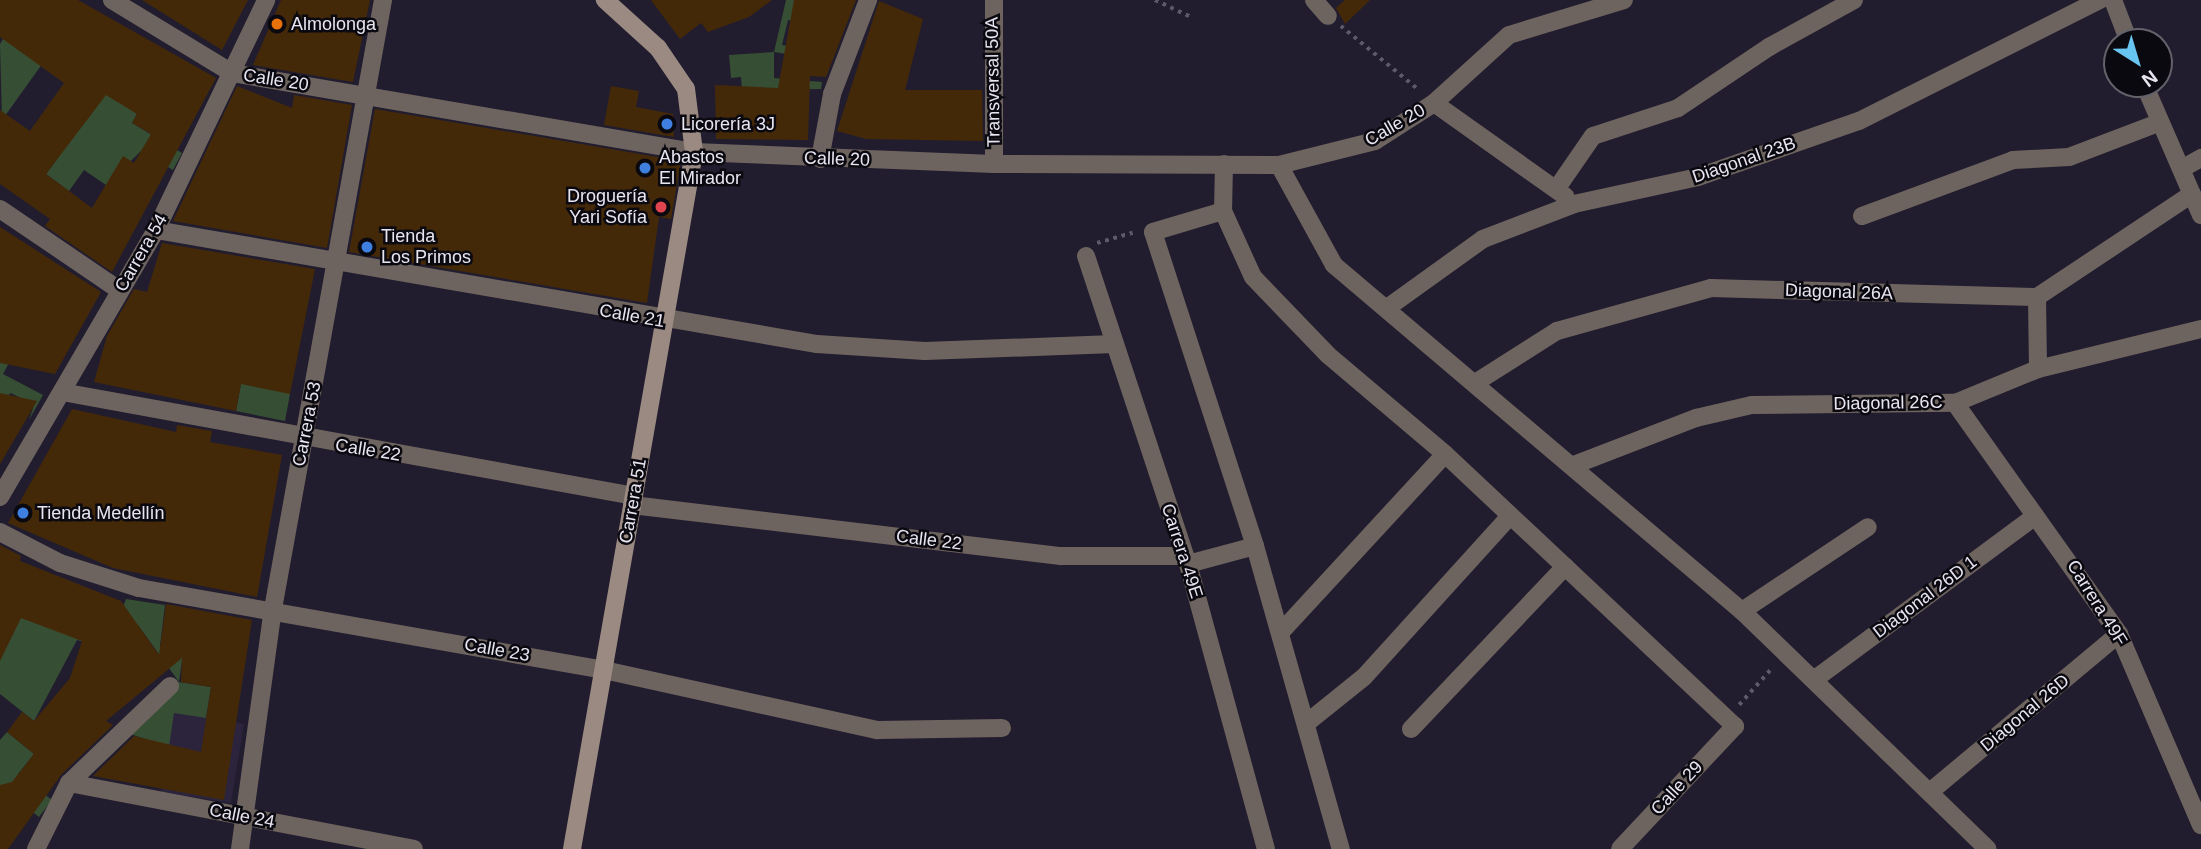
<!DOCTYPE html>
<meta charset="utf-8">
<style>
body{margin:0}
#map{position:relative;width:2201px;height:849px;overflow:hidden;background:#221d2e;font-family:Arial,sans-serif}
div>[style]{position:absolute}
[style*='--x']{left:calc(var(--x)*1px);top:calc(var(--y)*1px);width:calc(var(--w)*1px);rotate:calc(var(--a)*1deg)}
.built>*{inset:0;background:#2c243c}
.green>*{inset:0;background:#364e33}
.building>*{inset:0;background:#442909}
.path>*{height:3.5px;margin-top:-1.75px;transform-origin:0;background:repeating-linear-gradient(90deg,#5e5969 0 3.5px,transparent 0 8.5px)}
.street>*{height:18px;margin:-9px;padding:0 9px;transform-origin:9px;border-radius:9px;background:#6e645f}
.secondary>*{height:18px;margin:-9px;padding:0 9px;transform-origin:9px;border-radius:9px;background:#9a8a82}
.dots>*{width:19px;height:19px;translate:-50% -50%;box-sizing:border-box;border:4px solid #0b0910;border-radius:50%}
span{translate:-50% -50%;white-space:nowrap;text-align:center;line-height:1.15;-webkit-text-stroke:5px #0b0910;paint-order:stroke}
.poi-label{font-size:18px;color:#e8e5f1}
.left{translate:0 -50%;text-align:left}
.right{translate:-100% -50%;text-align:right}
.street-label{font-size:18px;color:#e8e5f1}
.north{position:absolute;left:2103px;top:28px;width:70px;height:70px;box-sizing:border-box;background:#0b0910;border:2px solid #63616a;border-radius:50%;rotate:143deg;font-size:19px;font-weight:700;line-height:28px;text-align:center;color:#e8e5f1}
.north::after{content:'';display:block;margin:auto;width:24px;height:32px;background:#68c4f0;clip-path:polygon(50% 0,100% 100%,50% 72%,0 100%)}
</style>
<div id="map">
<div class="built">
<i style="clip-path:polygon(174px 712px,244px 724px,231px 803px,161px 792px)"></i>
</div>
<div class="green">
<i style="clip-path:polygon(786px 0,815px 0,796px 22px,788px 20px,782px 45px,802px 48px,800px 56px,774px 52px,774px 78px,822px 82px,821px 89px,742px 90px,741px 77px,731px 78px,729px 55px,774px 52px)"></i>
<i style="clip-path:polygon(3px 39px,45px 60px,2px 120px,0 44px)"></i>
<i style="clip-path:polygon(99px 85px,137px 114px,132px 123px,182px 153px,173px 170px,141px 151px,106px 185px,84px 170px,69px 191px,46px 174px,58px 158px,27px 136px,35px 124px,67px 146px)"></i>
<i style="clip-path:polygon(233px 320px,290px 394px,285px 421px,236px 411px,241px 384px,221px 381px)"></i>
<i style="clip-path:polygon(0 339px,18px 346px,3px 374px,43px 395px,29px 420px,34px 405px,11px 393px,0 401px)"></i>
<i style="clip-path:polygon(126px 599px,165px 605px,160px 646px,183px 653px,179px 682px,211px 687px,206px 718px,174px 713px,169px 747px,130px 734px,179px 682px,138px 625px,113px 634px)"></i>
<i style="clip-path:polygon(21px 617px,60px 625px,85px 642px,77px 640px,34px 721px,0 694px,0 639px)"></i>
<i style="clip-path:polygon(7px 732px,34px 754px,18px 774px,52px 800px,39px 817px,0 786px,0 740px)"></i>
</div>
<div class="building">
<i style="clip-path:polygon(evenodd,0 0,78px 0,216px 78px,112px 272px,45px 226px,50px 219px,0 184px,0 110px,30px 131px,64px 83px,0 37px,0 0,106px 95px,137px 114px,132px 123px,151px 134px,134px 163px,123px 156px,92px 208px,46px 174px,106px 95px)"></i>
<i style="clip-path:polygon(142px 0,248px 0,222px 50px)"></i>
<i style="clip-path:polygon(281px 0,370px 0,353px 82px,253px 65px)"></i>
<i style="clip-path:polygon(651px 0,772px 0,749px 17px,708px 32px,701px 23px,680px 39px)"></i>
<i style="clip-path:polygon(794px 0,856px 0,826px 77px,810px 76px,808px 140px,716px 139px,715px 85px,778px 88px)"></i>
<i style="clip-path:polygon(1345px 0,1370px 0,1345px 24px,1336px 8px)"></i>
<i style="clip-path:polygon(879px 1px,923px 19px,905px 90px,982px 90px,983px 141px,866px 139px,837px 131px)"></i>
<i style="clip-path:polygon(237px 86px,292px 108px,294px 95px,352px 105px,327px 248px,173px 221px)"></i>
<i style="clip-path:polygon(611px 86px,639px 91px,636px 107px,673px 114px,674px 137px,604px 125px)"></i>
<i style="clip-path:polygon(375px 109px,681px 161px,671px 219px,659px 217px,647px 303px,349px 252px)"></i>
<i style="clip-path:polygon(0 227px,101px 292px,55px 374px,0 363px)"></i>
<i style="clip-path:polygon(162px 243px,315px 269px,290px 394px,241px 384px,236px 411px,94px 382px,107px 336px,134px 289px,147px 292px)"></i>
<i style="clip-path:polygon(0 393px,37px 401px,0 464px)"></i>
<i style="clip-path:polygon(72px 409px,176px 432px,177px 425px,212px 431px,210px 442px,282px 455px,257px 597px,113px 568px,8px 523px)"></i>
<i style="clip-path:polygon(0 545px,21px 556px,20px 561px,121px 601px,159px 655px,166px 604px,252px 620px,224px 800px,93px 776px,134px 736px,201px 752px,211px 687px,181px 682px,182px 658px,106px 721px,113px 725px,61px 775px,8px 849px,0 849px,0 785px,12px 782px,34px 754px,7px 732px,22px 712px,34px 721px,70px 678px,82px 641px,21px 618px,0 661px)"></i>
</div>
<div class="path">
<i style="--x:1155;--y:0;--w:42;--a:25.3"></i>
<i style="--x:1341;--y:26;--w:101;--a:39.4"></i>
<i style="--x:1097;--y:243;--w:37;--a:-16"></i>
<i style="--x:1739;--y:705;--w:51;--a:-48.2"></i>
</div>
<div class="street">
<i style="--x:112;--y:0;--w:140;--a:31.3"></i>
<i style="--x:232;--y:73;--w:469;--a:9.7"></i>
<i style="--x:694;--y:152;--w:300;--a:2.3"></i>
<i style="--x:994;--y:164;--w:285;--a:0.2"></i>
<i style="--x:1279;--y:165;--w:99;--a:-14"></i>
<i style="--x:1375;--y:141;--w:70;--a:-32.8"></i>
<i style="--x:1434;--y:103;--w:101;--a:-42.2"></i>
<i style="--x:1509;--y:35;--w:120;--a:-16.9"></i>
<i style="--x:994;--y:0;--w:164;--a:90"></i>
<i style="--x:1314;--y:0;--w:21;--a:49"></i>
<i style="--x:2113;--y:0;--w:45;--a:69.1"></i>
<i style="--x:2144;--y:84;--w:143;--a:66.5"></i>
<i style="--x:1434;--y:103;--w:161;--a:35.4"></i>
<i style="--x:820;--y:159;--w:66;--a:-79.5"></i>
<i style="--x:832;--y:94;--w:101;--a:-69"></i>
<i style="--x:1224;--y:164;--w:47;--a:91.2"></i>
<i style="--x:1223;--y:211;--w:72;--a:65.6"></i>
<i style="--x:1253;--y:277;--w:108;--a:46.1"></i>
<i style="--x:1328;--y:355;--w:153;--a:40.2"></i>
<i style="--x:1445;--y:454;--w:398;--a:43.2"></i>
<i style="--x:1735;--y:726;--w:168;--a:133.1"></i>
<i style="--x:1279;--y:165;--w:114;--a:61.2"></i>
<i style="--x:1334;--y:265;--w:535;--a:40.3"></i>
<i style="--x:1742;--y:611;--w:342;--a:44.1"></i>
<i style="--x:2183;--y:168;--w:21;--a:-29"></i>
<i style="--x:1557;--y:188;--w:63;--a:-55.3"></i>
<i style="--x:1593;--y:136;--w:89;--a:-18.2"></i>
<i style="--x:1678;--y:108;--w:110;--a:-33.8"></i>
<i style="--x:1769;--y:47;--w:97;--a:-28.9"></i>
<i style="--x:0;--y:209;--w:144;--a:34.2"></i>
<i style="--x:1223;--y:211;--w:73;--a:163.3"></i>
<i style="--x:1153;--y:232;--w:330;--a:72"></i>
<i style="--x:1255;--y:546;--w:315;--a:74.2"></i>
<i style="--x:1862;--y:216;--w:161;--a:-20.3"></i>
<i style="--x:2013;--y:160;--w:56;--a:-3.1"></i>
<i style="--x:2069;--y:157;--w:95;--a:-20.9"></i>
<i style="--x:156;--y:230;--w:671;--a:9.79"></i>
<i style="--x:817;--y:344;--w:108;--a:3.7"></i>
<i style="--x:925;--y:351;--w:189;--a:-2.1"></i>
<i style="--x:1086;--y:256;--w:324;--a:71.7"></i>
<i style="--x:1188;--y:564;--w:295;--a:74.7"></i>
<i style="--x:2037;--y:297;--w:72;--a:89.2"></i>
<i style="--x:1387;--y:308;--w:118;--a:-35.7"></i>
<i style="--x:1483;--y:239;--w:97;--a:-21"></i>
<i style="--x:1574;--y:204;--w:127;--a:-12.3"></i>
<i style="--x:1698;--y:177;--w:170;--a:-19.2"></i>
<i style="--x:1859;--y:121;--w:270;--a:-26.7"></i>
<i style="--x:1475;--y:383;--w:97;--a:-32.4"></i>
<i style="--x:1557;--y:331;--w:160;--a:-15.6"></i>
<i style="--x:1711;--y:288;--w:326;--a:1.6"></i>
<i style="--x:2037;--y:297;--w:186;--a:-33.6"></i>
<i style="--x:62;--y:392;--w:581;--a:10.3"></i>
<i style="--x:1955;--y:403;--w:283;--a:54.6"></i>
<i style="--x:2119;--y:634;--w:208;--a:66.8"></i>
<i style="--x:1574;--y:465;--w:131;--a:-21.1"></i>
<i style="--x:1696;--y:418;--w:57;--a:-13.1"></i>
<i style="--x:1752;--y:405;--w:203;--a:-0.6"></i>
<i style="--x:1955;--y:403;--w:90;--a:-22.3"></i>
<i style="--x:2038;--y:369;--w:168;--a:-13.8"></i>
<i style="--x:0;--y:497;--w:309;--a:-59.7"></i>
<i style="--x:156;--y:230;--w:255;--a:-64.4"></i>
<i style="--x:632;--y:505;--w:432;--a:6.8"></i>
<i style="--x:1061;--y:556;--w:124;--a:0"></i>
<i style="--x:0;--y:532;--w:68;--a:27.3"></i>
<i style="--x:60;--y:563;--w:83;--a:17.6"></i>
<i style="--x:139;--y:588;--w:472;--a:10"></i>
<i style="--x:604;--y:670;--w:280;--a:12.4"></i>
<i style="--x:877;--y:730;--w:125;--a:-0.9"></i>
<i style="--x:1188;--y:564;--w:69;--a:-15"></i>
<i style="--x:1742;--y:611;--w:151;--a:-33.7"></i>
<i style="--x:1280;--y:633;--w:243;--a:-47.3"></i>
<i style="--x:1815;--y:679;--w:274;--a:-36.5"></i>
<i style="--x:1308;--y:722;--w:72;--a:-38.8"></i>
<i style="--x:1364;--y:677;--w:217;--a:-47.8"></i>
<i style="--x:1411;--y:729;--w:224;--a:-46.5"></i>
<i style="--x:69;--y:783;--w:351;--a:10.8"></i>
<i style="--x:1931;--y:791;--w:245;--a:-39.9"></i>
<i style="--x:36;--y:849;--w:74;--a:-63.4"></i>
<i style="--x:69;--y:783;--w:140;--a:-43.8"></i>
<i style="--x:240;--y:849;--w:242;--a:-82.2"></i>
<i style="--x:273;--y:609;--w:619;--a:-79.76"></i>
</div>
<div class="secondary">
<i style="--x:572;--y:849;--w:708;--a:-80.07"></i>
<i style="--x:694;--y:152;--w:64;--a:-97.2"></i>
<i style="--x:686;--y:89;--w:50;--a:-124.3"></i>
<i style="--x:658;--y:48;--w:72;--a:-137.8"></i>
</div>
<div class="dots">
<i style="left:277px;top:24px;background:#e8710a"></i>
<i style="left:667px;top:124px;background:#3f7fe0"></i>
<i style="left:645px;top:168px;background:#3f7fe0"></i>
<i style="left:661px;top:207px;background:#e0444e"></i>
<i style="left:367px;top:247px;background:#3f7fe0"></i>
<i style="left:23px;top:513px;background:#3f7fe0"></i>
</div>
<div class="poi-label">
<span class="left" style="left:291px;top:24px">Almolonga</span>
<span class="left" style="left:681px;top:124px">Licorería 3J</span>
<span class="left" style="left:659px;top:168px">Abastos<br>El Mirador</span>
<span class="right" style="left:647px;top:207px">Droguería<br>Yari Sofía</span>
<span class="left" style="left:381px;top:247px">Tienda<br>Los Primos</span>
<span class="left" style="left:37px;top:513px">Tienda Medellín</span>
</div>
<div class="street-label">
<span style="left:276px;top:80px;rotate:9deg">Calle 20</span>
<span style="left:993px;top:82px;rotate:-91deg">Transversal 50A</span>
<span style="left:1395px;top:125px;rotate:-30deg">Calle 20</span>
<span style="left:837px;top:159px;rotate:2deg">Calle 20</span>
<span style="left:1744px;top:160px;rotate:-19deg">Diagonal 23B</span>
<span style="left:141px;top:253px;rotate:-60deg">Carrera 54</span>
<span style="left:1839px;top:292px;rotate:2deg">Diagonal 26A</span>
<span style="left:632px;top:316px;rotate:10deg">Calle 21</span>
<span style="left:1888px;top:403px;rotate:-1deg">Diagonal 26C</span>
<span style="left:307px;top:424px;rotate:-79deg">Carrera 53</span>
<span style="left:368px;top:450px;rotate:9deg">Calle 22</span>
<span style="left:633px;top:501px;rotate:-80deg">Carrera 51</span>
<span style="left:929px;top:540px;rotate:7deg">Calle 22</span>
<span style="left:1182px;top:551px;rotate:72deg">Carrera 49E</span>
<span style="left:1925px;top:597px;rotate:-37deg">Diagonal 26D 1</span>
<span style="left:2097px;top:603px;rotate:58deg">Carrera 49F</span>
<span style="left:497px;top:650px;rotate:10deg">Calle 23</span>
<span style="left:2025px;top:713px;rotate:-40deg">Diagonal 26D</span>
<span style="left:1677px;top:788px;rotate:-47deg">Calle 29</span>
<span style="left:242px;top:816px;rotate:11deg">Calle 24</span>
</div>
<div class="north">N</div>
</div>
